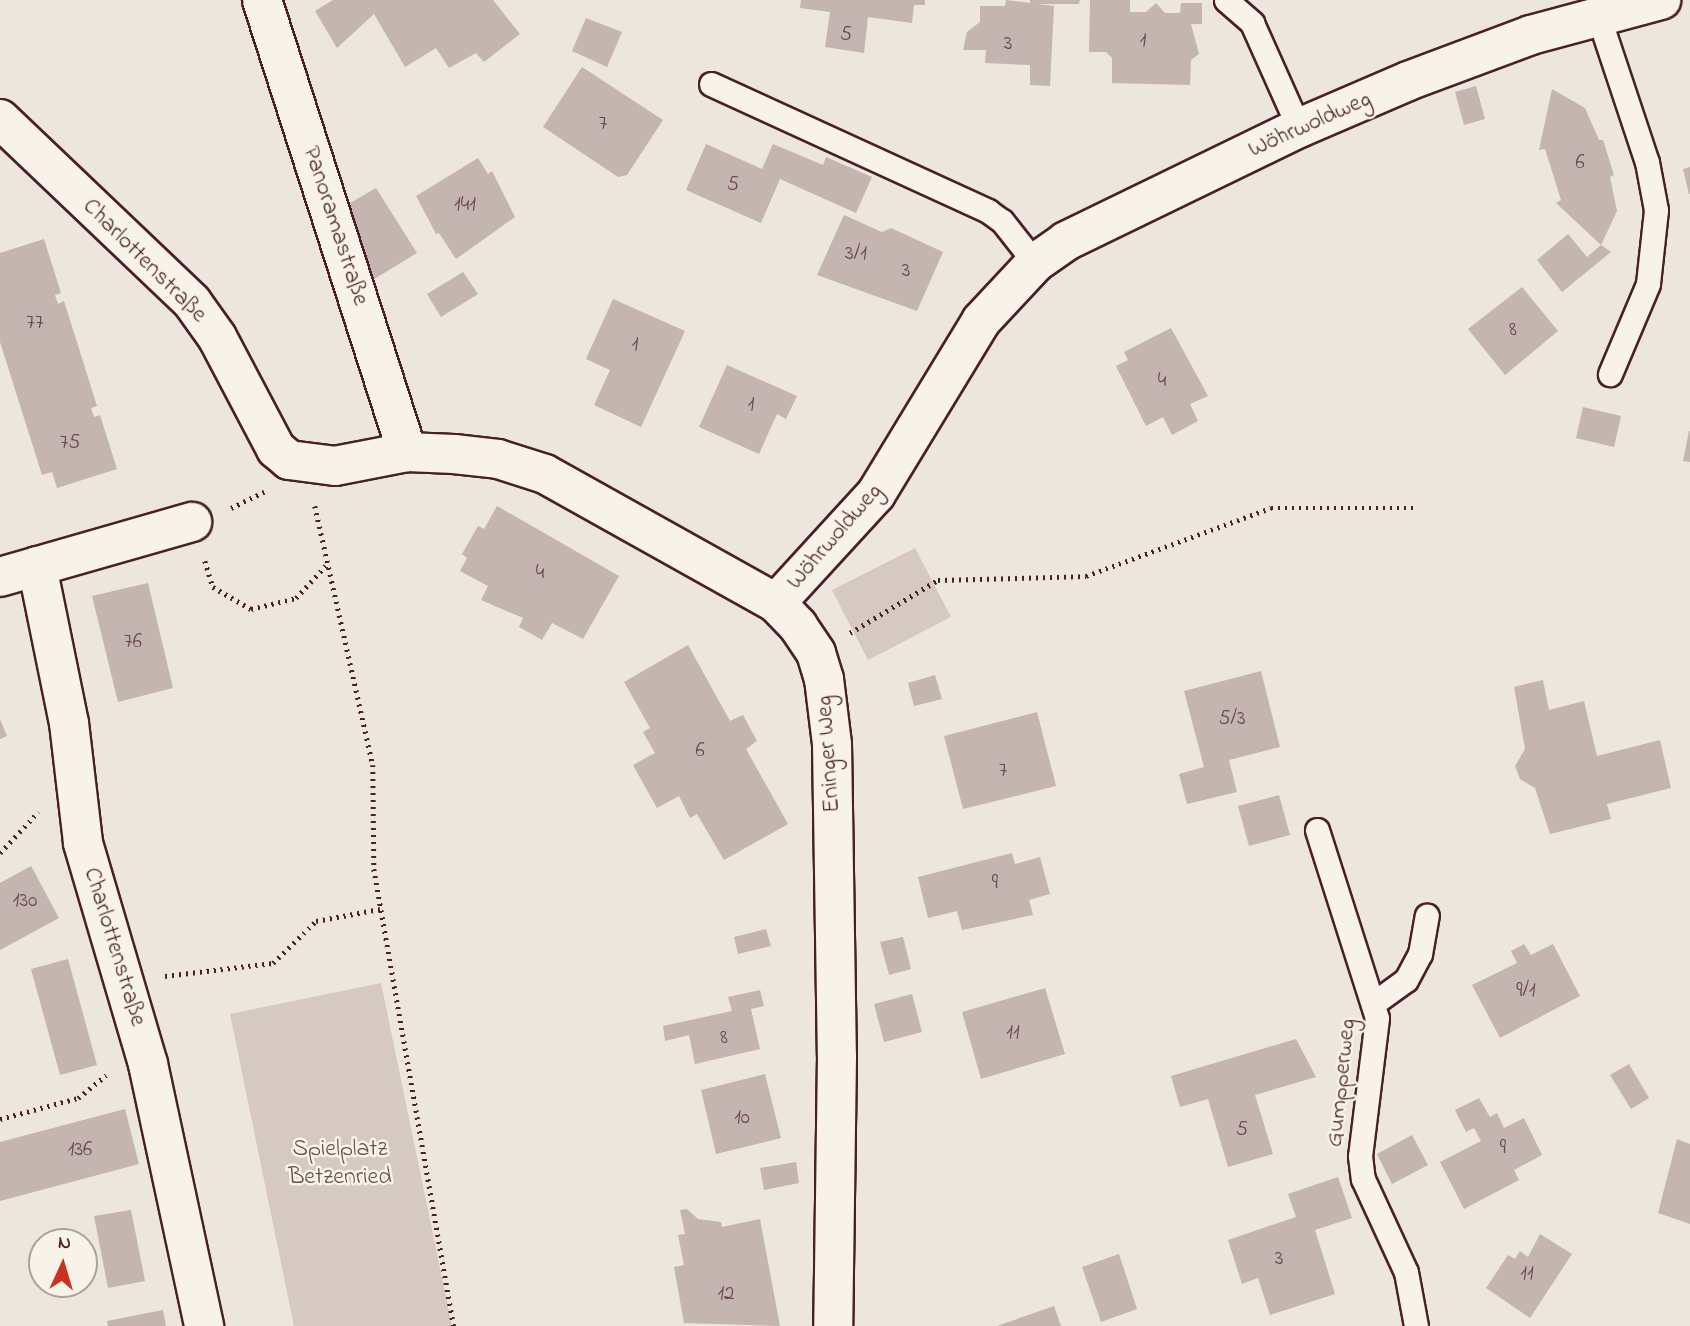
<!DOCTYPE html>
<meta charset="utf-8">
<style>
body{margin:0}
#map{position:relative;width:1690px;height:1326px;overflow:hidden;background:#ece6dd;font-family:"Indie Flower",sans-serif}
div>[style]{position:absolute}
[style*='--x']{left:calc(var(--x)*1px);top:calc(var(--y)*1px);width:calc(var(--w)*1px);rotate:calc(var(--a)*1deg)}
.green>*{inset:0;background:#d5c9c2}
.building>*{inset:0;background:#c4b5b0}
.path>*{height:4.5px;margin-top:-2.25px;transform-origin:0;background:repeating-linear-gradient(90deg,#4a1f2b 0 2px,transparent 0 7px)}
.roads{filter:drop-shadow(2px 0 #4a1f2b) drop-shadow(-2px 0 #4a1f2b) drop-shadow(0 2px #4a1f2b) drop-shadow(0 -2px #4a1f2b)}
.lane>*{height:23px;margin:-11.5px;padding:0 11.5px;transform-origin:11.5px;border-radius:11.5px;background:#f7f3e8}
.street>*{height:38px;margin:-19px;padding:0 19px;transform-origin:19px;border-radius:19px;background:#f7f3e8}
span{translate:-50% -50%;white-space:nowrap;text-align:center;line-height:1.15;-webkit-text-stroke:5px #f7f3e8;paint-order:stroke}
.number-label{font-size:21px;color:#68444c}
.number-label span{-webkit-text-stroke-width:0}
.street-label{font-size:24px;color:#4a1f2b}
.park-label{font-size:24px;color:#6d4a51}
.north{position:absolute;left:28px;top:1228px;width:70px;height:70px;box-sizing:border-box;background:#f7f3e8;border:2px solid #b29e9c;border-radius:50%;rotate:4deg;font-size:19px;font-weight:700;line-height:28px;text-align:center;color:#4a1f2b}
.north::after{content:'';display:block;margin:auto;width:24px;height:32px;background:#c8321e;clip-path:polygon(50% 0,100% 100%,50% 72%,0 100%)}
</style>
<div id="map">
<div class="green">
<i style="clip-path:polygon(915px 548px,951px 617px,868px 660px,832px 590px)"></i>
<i style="clip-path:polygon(381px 983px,452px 1326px,294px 1326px,230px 1014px)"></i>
</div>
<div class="building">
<i style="clip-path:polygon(333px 0,493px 0,520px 34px,484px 62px,476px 53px,449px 68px,436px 48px,405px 67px,374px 14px,337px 48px,315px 11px)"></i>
<i style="clip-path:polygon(801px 0,925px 0,925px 5px,914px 5px,912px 23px,868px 17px,864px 53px,825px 47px,830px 12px,800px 8px)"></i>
<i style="clip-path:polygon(1006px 0,1054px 6px,1050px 86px,1030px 85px,1030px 65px,985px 63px,986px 50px,963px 50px,967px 32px,980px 22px,980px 6px,1005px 6px)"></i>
<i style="clip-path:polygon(1030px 0,1080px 0,1079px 4px,1030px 4px)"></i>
<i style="clip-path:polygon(1090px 0,1130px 0,1130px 12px,1146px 12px,1156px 3px,1165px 13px,1180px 13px,1181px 3px,1202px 3px,1202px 24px,1191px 24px,1199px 54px,1191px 60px,1190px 85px,1112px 83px,1112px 58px,1106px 52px,1089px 52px)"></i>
<i style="clip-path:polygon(586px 18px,622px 32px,607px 67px,572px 51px)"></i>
<i style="clip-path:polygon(582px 67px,663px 120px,627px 175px,618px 177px,543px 127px)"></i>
<i style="clip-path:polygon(1476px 86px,1485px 119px,1464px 125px,1455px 92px)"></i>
<i style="clip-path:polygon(1552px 89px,1585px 108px,1599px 140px,1603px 140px,1614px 175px,1610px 177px,1617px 211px,1601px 245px,1556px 203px,1561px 200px,1545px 149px,1539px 150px)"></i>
<i style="clip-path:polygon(706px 144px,762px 169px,773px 144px,823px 165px,826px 157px,872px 177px,856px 213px,780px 179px,761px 223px,686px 190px)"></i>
<i style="clip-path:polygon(478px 158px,488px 174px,492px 171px,515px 217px,456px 259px,439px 233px,436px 234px,416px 196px)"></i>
<i style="clip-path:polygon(1690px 167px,1690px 194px,1689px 194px,1683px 169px)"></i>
<i style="clip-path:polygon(376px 188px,417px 253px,371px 281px,345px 206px)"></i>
<i style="clip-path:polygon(844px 215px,882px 232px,891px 228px,943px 252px,917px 311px,817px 275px)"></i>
<i style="clip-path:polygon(1568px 234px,1587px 257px,1601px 245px,1611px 252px,1562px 292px,1537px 260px)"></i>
<i style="clip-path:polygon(44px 239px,61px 293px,55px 295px,58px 304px,64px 301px,97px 406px,91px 408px,94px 417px,100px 415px,117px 469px,57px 488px,52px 472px,42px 475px,0 342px,0 253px)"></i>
<i style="clip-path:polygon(463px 272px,478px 294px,441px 317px,427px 294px)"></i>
<i style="clip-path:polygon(1522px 287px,1558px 331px,1505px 375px,1468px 329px)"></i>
<i style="clip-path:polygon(613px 299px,685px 331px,641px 427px,594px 405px,610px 370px,586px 359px)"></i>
<i style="clip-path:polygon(1171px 328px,1208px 396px,1190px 404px,1198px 421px,1172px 435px,1163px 417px,1146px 426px,1116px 366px,1128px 360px,1124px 352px)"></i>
<i style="clip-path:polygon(727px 365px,797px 396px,786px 419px,777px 414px,759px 454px,699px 427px)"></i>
<i style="clip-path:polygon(1583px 407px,1621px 416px,1614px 447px,1576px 438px)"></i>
<i style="clip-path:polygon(1689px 431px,1690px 431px,1690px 462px,1683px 461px)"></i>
<i style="clip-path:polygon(497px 506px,619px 576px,583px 639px,552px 623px,542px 640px,519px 627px,523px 618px,481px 600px,488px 586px,460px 571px,467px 558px,462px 554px,478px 526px,484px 529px)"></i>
<i style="clip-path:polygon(148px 583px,173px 688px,118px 702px,92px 596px)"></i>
<i style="clip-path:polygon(688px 645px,730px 721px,743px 715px,757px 741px,746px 749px,788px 824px,724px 860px,697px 814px,690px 818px,679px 796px,657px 808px,633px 765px,655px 753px,643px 732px,650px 728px,624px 682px)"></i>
<i style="clip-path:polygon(1261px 671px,1280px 747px,1229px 760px,1237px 792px,1187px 804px,1179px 774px,1204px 767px,1184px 691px)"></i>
<i style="clip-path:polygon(935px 675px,942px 699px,914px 706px,908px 683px)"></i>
<i style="clip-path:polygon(1543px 680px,1549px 710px,1584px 701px,1597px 756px,1660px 740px,1671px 788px,1607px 804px,1611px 819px,1550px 834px,1535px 788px,1520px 779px,1515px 766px,1525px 749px,1514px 687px)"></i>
<i style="clip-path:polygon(1037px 712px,1056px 786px,963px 809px,944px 736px)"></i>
<i style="clip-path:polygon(0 719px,7px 736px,0 739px)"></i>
<i style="clip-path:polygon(1279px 795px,1290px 835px,1249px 846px,1238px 806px)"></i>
<i style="clip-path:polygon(1012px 853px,1015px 864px,1040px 857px,1050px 894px,1029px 900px,1033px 915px,962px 930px,957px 911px,928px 918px,918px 877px)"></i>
<i style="clip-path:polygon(31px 866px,59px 918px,0 950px,0 883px)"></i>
<i style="clip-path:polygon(766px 929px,771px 946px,738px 954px,734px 937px)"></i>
<i style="clip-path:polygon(903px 937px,911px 969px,889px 975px,880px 942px)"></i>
<i style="clip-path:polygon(1524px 944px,1531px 955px,1553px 944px,1580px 996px,1500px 1038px,1472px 985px,1517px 963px,1511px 951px)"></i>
<i style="clip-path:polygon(68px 959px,97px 1065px,60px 1075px,31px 969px)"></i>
<i style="clip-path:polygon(1045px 988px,1065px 1054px,981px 1079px,962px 1012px)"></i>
<i style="clip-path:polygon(760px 990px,764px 1006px,751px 1009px,760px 1049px,695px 1064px,689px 1035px,665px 1041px,663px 1026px,732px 1011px,728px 997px)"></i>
<i style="clip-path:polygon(912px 994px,922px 1032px,884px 1042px,874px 1004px)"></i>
<i style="clip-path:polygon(1296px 1039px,1316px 1077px,1255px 1095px,1273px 1154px,1228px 1167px,1208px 1099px,1180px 1107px,1171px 1076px)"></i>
<i style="clip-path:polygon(1629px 1064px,1649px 1098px,1631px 1109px,1610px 1075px)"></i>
<i style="clip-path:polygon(765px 1074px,781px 1138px,716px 1154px,701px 1090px)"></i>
<i style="clip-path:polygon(1479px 1098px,1490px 1117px,1497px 1113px,1504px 1128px,1524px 1118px,1542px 1155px,1514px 1170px,1519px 1180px,1464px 1209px,1440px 1162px,1481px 1141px,1474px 1128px,1466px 1132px,1455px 1110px)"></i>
<i style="clip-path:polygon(125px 1109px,139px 1164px,0 1201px,0 1142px)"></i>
<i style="clip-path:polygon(1412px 1135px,1428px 1165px,1392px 1184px,1377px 1154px)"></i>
<i style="clip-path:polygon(1677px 1139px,1690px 1144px,1690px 1224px,1658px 1213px)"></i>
<i style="clip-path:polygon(796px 1162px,799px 1183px,764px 1190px,760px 1168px)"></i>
<i style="clip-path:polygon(1338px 1177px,1352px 1218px,1315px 1230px,1335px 1294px,1270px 1315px,1258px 1278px,1242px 1284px,1228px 1240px,1296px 1217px,1288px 1194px)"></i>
<i style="clip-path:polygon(687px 1209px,698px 1219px,721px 1222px,722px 1227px,760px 1219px,780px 1326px,684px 1323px,674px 1267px,684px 1265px,678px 1235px,685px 1234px,680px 1210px)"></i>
<i style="clip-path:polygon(131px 1210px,145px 1281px,108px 1288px,94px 1216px)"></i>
<i style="clip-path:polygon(1540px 1234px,1572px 1254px,1530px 1318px,1486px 1288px,1508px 1255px,1515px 1259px,1520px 1251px,1528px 1257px)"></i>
<i style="clip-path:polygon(1119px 1254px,1137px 1309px,1101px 1322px,1082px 1267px)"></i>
<i style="clip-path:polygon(1054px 1306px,1061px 1326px,997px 1326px)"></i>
<i style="clip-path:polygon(163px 1310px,166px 1326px,108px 1326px,107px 1321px)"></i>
</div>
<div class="path">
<i style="--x:315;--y:506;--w:265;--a:77.4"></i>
<i style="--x:373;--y:765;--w:104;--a:89.4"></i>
<i style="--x:374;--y:869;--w:464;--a:80.1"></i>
<i style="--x:231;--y:508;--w:37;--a:-26"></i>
<i style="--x:205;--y:561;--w:27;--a:73"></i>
<i style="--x:213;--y:587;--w:44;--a:30.1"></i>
<i style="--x:251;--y:609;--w:46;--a:-13.7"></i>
<i style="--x:296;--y:598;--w:46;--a:-47.6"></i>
<i style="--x:850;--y:633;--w:103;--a:-31.1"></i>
<i style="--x:938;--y:580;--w:148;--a:-1.5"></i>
<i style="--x:1086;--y:576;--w:197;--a:-20.2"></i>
<i style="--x:1271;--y:508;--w:145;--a:0"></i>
<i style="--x:0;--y:853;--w:56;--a:-47.2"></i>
<i style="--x:165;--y:976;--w:109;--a:-6.9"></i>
<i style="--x:273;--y:963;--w:60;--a:-44.3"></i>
<i style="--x:316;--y:921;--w:65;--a:-10.6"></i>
<i style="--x:0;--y:1119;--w:81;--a:-15.1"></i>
<i style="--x:78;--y:1098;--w:36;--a:-39"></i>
</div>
<div class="roads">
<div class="lane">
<i style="--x:1226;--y:0;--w:35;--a:41"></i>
<i style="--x:1252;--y:23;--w:115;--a:65.9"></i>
<i style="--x:1598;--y:15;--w:155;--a:71.6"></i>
<i style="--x:1647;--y:162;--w:49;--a:79.4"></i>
<i style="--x:1656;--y:210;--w:74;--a:96.2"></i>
<i style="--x:1648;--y:284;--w:98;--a:112.9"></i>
<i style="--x:711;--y:84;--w:305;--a:24.6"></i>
<i style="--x:988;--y:211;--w:17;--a:36"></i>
<i style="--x:1002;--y:221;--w:53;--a:51.8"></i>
<i style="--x:1317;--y:830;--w:197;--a:72.3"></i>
<i style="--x:1377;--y:1018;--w:139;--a:97"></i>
<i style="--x:1360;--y:1156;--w:23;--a:83"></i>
<i style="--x:1363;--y:1179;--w:102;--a:65.2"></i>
<i style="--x:1406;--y:1272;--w:55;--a:79.5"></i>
<i style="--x:1374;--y:1003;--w:39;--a:-36"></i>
<i style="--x:1406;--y:980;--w:30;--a:-62"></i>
<i style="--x:1420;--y:954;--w:39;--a:-80"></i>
</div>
<div class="street">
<i style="--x:262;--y:0;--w:475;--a:72.2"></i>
<i style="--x:0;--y:119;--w:265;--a:43.6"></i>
<i style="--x:192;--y:302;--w:43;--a:54.5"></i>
<i style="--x:217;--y:337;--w:127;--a:62.2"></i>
<i style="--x:276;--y:449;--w:17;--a:40"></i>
<i style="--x:289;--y:460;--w:46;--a:7.4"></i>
<i style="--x:335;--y:466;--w:73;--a:-11"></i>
<i style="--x:407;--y:452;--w:47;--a:2.4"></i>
<i style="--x:454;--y:454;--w:44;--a:6.5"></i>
<i style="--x:498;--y:459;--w:49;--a:17.7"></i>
<i style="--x:545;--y:474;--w:265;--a:29.2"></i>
<i style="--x:776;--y:603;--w:32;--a:46"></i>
<i style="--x:798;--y:626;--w:32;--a:56"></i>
<i style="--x:816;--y:653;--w:27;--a:73"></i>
<i style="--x:824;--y:679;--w:65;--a:83"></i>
<i style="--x:832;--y:744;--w:312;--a:89.1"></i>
<i style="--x:837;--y:1056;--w:270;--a:90.8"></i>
<i style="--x:37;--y:566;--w:160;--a:78.5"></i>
<i style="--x:69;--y:723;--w:121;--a:83.3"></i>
<i style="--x:83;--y:843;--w:230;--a:73.6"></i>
<i style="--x:148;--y:1064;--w:268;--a:77.9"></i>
<i style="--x:0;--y:577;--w:200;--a:-16"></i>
<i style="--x:776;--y:603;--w:148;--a:-47.5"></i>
<i style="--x:876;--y:494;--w:202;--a:-58.7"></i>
<i style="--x:981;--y:321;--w:79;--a:-47"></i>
<i style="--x:1035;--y:263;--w:38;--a:-35"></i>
<i style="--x:1066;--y:241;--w:259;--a:-25.9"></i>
<i style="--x:1299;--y:128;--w:119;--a:-23.3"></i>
<i style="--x:1408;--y:81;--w:131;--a:-20.5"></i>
<i style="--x:1531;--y:35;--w:135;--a:-15.1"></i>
</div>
</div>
<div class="number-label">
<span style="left:846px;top:35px">5</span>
<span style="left:1143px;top:41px">1</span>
<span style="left:1008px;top:44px">3</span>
<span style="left:603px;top:124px">7</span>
<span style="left:1580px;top:163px">6</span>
<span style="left:733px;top:185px">5</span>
<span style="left:465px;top:205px">141</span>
<span style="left:856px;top:254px">3/1</span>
<span style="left:906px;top:271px">3</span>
<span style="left:35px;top:323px">77</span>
<span style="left:1513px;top:330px">8</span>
<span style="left:635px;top:345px">1</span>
<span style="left:1162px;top:381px">4</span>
<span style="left:751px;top:405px">1</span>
<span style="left:70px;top:443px">75</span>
<span style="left:540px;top:573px">4</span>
<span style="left:133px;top:642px">76</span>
<span style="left:1232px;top:719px">5/3</span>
<span style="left:700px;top:751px">6</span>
<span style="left:1003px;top:771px">7</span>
<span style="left:995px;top:883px">9</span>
<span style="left:25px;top:901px">130</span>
<span style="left:1526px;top:991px">9/1</span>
<span style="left:1013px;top:1033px">11</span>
<span style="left:724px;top:1038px">8</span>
<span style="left:742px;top:1118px">10</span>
<span style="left:1242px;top:1130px">5</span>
<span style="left:1503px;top:1148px">9</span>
<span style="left:80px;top:1150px">136</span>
<span style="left:1279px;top:1259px">3</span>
<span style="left:1527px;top:1274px">11</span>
<span style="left:726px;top:1294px">12</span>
</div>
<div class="street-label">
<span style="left:1310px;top:125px;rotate:-24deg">Wöhrwoldweg</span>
<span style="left:335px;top:226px;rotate:72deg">Panoramastraße</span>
<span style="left:144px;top:261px;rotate:45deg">Charlottenstraße</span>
<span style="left:835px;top:537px;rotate:-49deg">Wöhrwoldweg</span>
<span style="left:829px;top:754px;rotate:-94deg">Eninger Weg</span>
<span style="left:114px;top:947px;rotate:73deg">Charlottenstraße</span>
<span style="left:1342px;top:1083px;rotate:-84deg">Gumpperweg</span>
</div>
<div class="park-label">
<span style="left:340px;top:1164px">Spielplatz<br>Betzenried</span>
</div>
<div class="north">N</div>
</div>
